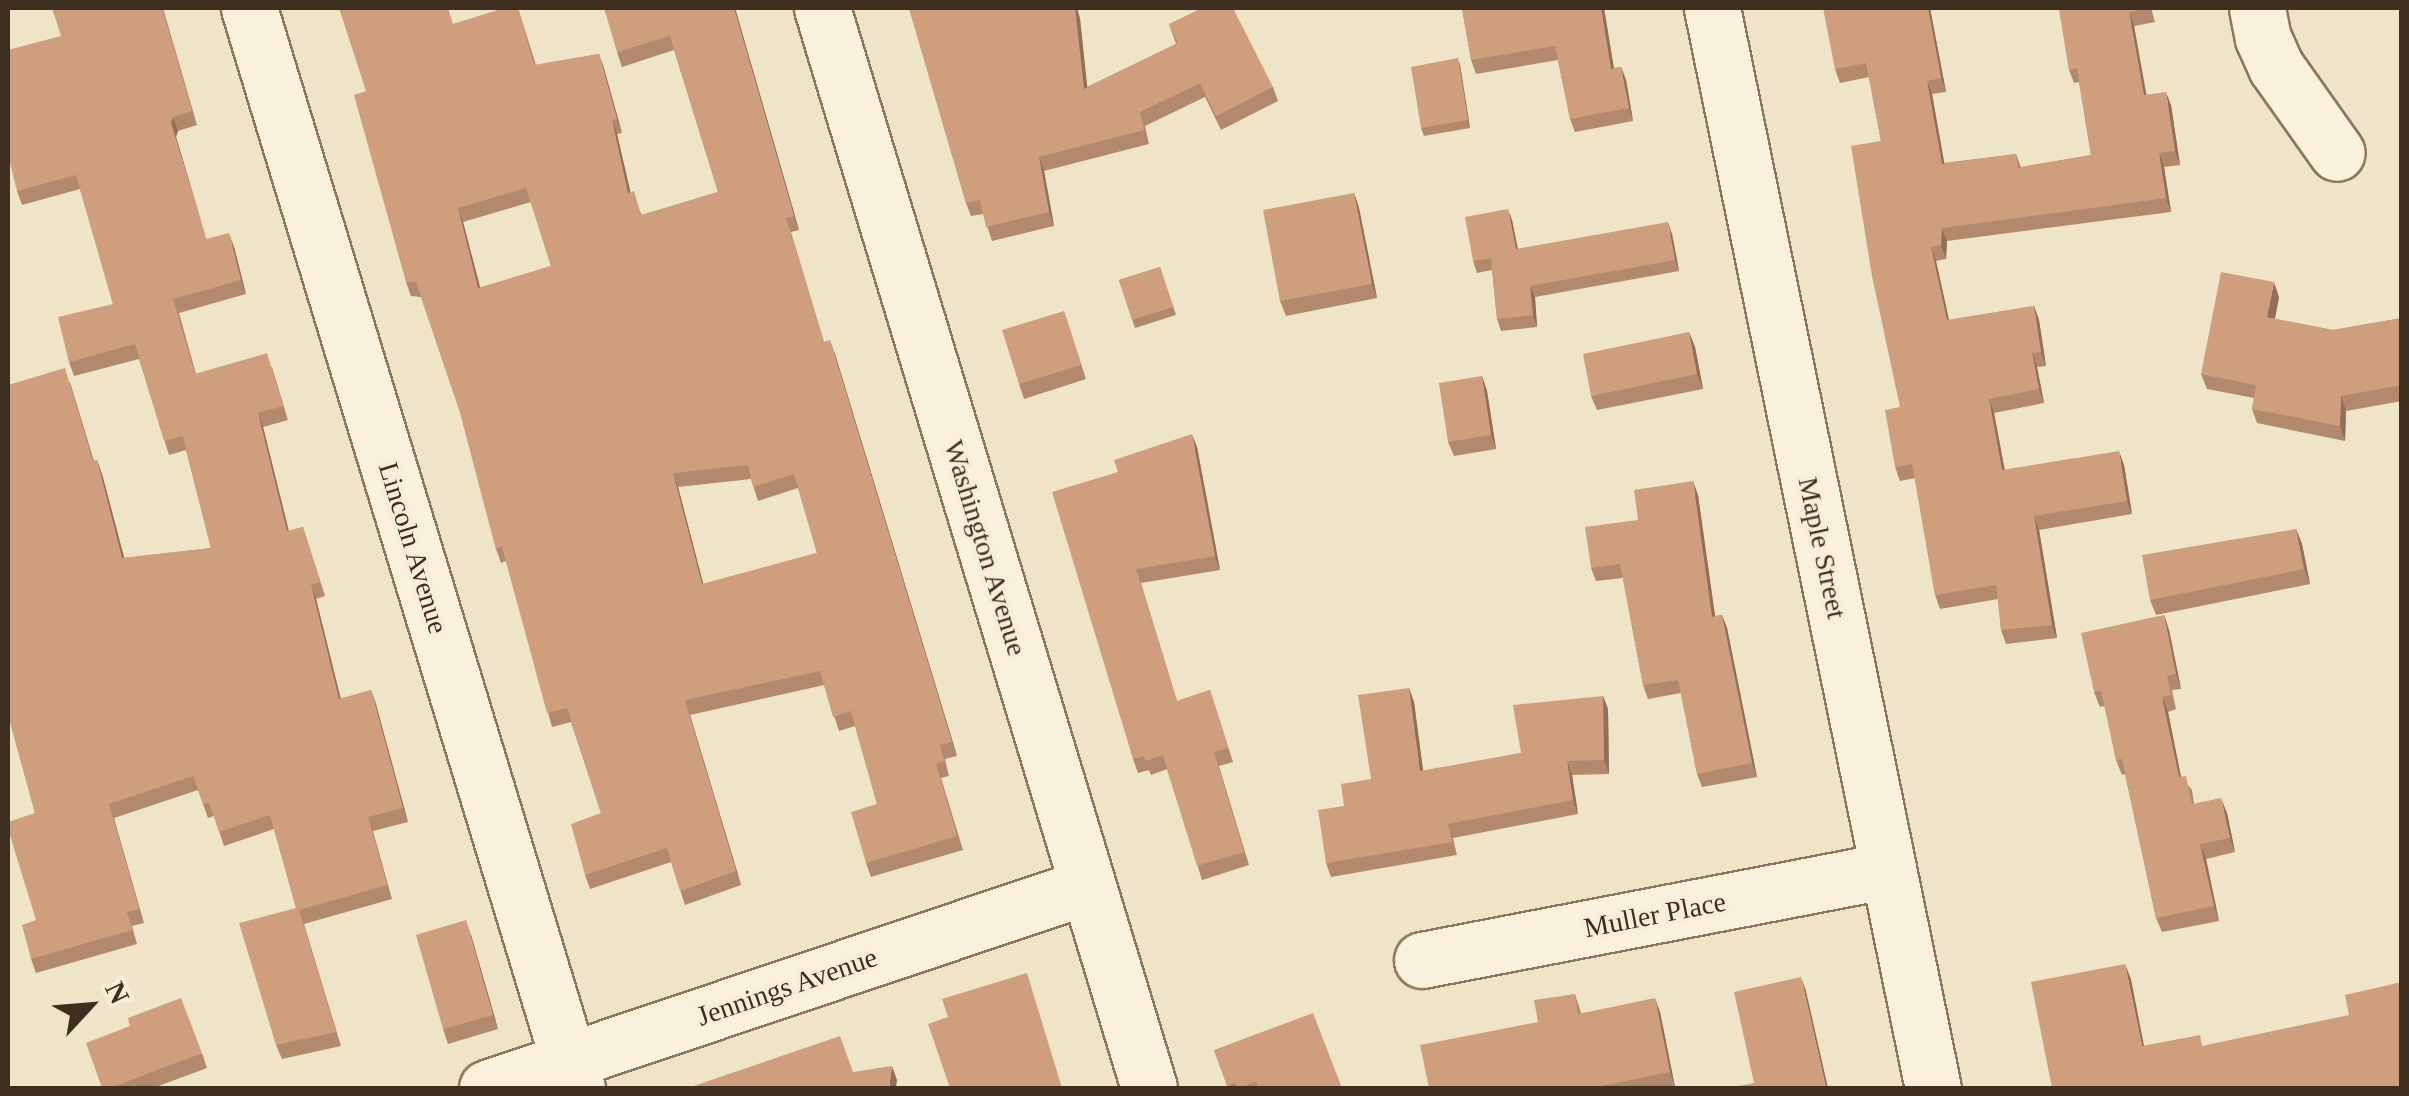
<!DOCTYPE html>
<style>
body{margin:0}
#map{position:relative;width:2409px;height:1096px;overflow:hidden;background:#f0e4c8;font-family:"Times New Roman",serif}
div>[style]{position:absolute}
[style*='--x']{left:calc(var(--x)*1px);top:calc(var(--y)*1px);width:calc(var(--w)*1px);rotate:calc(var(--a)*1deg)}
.roads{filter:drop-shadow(2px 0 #8d765c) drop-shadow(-2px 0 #8d765c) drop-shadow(0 2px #8d765c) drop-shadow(0 -2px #8d765c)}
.minor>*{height:55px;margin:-27.5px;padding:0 27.5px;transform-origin:27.5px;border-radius:27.5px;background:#faf1dc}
.wall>*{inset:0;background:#b2896c}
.shaded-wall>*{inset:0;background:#916f58}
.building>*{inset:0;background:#cf9f7d}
span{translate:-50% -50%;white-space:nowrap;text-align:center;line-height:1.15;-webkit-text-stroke:8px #f7eed8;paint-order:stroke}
.street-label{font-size:28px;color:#3d2e20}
.frame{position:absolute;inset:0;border:10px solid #3d2e20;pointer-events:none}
.north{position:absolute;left:40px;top:956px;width:100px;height:100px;-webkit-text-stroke:8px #f7eed8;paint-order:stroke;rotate:64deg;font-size:28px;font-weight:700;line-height:40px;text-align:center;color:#3d2e20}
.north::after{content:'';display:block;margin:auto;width:35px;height:45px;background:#3d2e20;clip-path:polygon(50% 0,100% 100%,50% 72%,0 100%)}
</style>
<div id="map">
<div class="roads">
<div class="minor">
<i style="--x:249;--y:8;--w:1129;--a:73.11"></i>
<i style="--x:822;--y:8;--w:1128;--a:73.15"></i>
<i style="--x:1712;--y:8;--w:1102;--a:78.44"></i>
<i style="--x:2257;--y:8;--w:31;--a:79"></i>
<i style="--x:2263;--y:38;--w:32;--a:66"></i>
<i style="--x:2276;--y:67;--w:105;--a:54.7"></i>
<i style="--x:1422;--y:960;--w:475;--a:-10.9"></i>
<i style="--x:487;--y:1088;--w:634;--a:-18.58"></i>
</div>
</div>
<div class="wall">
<i style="clip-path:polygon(163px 8px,197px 125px,178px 131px,176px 137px,206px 239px,234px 247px,246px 294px,179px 313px,196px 374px,272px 367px,288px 420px,263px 427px,289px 531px,303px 527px,325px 596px,316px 599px,341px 699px,371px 690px,408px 822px,373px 831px,392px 899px,304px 924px,341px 1046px,282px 1059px,276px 1045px,296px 908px,274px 829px,224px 846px,214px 816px,208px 818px,198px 790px,114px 818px,144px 923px,132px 926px,137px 944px,36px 973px,31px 959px,36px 920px,35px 813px,9px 718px,8px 719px,8px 385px,70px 382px,94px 461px,97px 460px,102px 474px,124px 558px,211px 548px,186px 450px,169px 455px,139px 359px,74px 376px,69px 362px,113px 304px,80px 189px,22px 205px,17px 191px,61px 36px)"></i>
<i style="clip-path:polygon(evenodd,518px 8px,536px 65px,599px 54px,622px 133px,617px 134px,630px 192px,642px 215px,718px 192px,674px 50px,622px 67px,617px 52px,735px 8px,799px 230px,791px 232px,824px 342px,835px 354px,957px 756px,945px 759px,949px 776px,941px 778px,963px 850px,871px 877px,866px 863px,877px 804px,855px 726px,839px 731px,824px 685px,690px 715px,741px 885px,685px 905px,671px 862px,590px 889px,585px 875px,601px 813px,571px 722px,552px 727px,506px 561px,501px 563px,496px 549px,460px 412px,421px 297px,411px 296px,406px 282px,366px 91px,454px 24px,518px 8px,531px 202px,551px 266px,480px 288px,463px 222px,531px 202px,518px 8px,751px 479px,758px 501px,798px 488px,817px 553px,703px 584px,678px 487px,751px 479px)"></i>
<i style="clip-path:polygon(909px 8px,1077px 8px,1080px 19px,1087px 87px,1176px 44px,1169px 24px,1273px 87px,1278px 101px,1221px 130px,1205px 97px,1145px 126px,1149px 144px,1044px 171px,1054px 226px,992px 241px,983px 214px,971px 216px,966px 203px)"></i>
<i style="clip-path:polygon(1462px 8px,1604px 8px,1614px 68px,1621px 67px,1626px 80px,1633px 121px,1575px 132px,1570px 119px,1558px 60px,1476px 74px,1471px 60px)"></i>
<i style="clip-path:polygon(1930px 8px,1946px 92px,1932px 94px,1944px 163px,2016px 154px,2021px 167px,2091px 155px,2079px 82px,2074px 83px,2069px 70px,2059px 8px,2151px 8px,2155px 22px,2134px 26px,2146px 95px,2171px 105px,2180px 165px,2164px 167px,2171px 212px,1947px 241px,1946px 259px,1936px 261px,1949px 320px,2034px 306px,2039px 320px,2046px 366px,2037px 367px,2044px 403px,1994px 413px,2005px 470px,2124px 465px,2132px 514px,2039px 530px,2057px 638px,2006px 644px,2001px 630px,1998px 599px,1940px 609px,1935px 595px,1915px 478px,1900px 481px,1895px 467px,1900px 407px,1881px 141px,1869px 77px,1840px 83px,1835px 69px)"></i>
<i style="clip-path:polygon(1460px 65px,1470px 128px,1424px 136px,1421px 128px)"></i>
<i style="clip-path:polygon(1354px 193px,1359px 208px,1377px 298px,1286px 316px,1280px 301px)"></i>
<i style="clip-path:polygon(1512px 220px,1518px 249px,1672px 234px,1679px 271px,1535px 297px,1537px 327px,1501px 331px,1497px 319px,1492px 270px,1477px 273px,1473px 261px)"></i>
<i style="clip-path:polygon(1160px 267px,1176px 315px,1135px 328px,1119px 280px)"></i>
<i style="clip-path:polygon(2279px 297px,2275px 319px,2333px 330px,2402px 318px,2402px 401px,2346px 411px,2345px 441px,2257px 423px,2252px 409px,2254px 398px,2207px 389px,2201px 374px)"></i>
<i style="clip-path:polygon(1064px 311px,1086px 379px,1024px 399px,1019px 384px)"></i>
<i style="clip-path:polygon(1689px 332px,1695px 347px,1703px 389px,1597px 410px,1591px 396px)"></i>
<i style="clip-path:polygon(1482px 376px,1487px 391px,1496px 449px,1454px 456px,1448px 442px)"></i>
<i style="clip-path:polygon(1197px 447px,1220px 570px,1141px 583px,1177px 701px,1210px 690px,1233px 762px,1219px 766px,1249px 865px,1202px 880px,1167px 769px,1151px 775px,1149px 770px,1138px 773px,1133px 759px,1118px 472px)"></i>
<i style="clip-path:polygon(1698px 495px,1715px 616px,1722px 615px,1727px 628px,1757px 777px,1702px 787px,1697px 774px,1681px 693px,1648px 699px,1643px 685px,1623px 578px,1596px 581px,1591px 568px,1638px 520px)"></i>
<i style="clip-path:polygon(2296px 529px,2302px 544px,2310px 584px,2156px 615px,2150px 600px)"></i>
<i style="clip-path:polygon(2164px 615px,2169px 630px,2181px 689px,2172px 690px,2176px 709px,2168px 712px,2181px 777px,2192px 790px,2194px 804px,2227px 813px,2235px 852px,2206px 859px,2219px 921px,2162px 932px,2156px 918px,2125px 774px,2122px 775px,2116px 760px,2105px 706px,2100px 707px,2094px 692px)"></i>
<i style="clip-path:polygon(1409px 688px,1414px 702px,1423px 771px,1521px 753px,1603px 696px,1608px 709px,1609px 774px,1572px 775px,1578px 814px,1453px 838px,1457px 855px,1331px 877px,1326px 863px,1344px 806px,1371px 779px)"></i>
<i style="clip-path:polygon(471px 935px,498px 1029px,448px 1044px,443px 1029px)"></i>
<i style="clip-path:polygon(1575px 994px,1581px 1013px,1660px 1012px,1675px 1087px,1668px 1088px,1429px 1088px,1538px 1022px)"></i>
<i style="clip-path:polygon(1214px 1050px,1342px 1088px,1228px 1088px)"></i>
<i style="clip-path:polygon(202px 1053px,207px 1068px,153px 1088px,102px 1088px)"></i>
</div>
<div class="shaded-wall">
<i style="clip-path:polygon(734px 8px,735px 8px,799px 230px,794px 216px)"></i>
<i style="clip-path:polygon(1075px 8px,1077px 8px,1080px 19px,1089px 103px,1084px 89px)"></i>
<i style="clip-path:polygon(1601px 8px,1604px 8px,1616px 82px,1611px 69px)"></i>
<i style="clip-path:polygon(1928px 8px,1930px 8px,1946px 92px,1941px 78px)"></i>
<i style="clip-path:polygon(2129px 12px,2134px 26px,2149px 109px,2144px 95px)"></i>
<i style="clip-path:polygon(599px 54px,604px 68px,622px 133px,617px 119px)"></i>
<i style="clip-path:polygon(1458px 58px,1460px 65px,1470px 128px,1468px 120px)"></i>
<i style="clip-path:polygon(1621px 67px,1626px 80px,1633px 121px,1629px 108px)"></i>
<i style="clip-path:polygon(1927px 81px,1932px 94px,1947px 178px,1942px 164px)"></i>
<i style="clip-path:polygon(2166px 92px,2171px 105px,2180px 165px,2175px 151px)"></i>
<i style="clip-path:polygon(173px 117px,178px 131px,176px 137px,211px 253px,171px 123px)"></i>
<i style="clip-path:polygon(612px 120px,617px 134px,634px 207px,628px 193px)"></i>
<i style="clip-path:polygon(2159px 153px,2164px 167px,2171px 212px,2166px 198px)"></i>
<i style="clip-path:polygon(1039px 157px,1044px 171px,1054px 226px,1049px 212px)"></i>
<i style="clip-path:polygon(1354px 193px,1359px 208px,1377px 298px,1372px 284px)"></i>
<i style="clip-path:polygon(458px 208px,463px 222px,484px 302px,478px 288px)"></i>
<i style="clip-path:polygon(1508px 209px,1512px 220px,1520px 261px,1516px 249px)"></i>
<i style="clip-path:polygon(1668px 222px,1672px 234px,1679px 271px,1675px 260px)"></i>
<i style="clip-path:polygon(1942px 228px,1947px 241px,1946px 259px,1941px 245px)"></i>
<i style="clip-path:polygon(229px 233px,234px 247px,246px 294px,241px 280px)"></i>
<i style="clip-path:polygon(1931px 247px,1936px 261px,1952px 334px,1947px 320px)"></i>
<i style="clip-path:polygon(2274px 282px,2279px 297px,2272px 332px,2267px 317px)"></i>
<i style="clip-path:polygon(1530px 286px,1535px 297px,1537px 327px,1533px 315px)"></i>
<i style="clip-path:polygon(2034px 306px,2039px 320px,2046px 366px,2041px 352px)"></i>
<i style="clip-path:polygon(1689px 332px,1695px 347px,1703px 389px,1697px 374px)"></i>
<i style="clip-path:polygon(830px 340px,835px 354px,957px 756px,952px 742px)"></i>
<i style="clip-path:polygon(2032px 353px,2037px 367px,2044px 403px,2039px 389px)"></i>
<i style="clip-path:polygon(1482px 376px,1487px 391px,1496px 449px,1491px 435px)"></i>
<i style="clip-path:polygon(2341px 396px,2346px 411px,2345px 441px,2340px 426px)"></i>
<i style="clip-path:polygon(1989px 399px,1994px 413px,2007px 484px,2002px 470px)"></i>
<i style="clip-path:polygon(258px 413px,263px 427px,292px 545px,287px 531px)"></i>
<i style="clip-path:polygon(1192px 434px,1197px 447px,1220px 570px,1215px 556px)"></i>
<i style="clip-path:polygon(2119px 451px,2124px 465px,2132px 514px,2127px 501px)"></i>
<i style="clip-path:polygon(97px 460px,102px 474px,128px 572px,122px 558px)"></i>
<i style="clip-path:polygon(673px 473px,678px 487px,707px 598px,702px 584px)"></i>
<i style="clip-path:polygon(1693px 481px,1698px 495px,1717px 630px,1712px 617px)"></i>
<i style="clip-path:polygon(2034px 516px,2039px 530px,2057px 638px,2052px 625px)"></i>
<i style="clip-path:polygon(2296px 529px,2302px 544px,2310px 584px,2304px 569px)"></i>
<i style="clip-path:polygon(311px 585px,316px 599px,344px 713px,339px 699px)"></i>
<i style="clip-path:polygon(1722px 615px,1727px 628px,1757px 777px,1752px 763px)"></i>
<i style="clip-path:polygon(2164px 615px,2169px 630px,2181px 689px,2176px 674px)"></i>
<i style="clip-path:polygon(1409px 688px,1414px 702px,1425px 785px,1420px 771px)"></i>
<i style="clip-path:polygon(371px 690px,376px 704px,408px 822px,403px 808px)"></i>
<i style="clip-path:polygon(1603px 696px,1608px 709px,1609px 774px,1604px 760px)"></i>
<i style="clip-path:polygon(2162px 697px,2168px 712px,2184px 792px,2179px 777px)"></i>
<i style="clip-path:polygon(685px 700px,690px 715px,741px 885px,736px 871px)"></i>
<i style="clip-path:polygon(1567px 761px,1572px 775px,1578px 814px,1573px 800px)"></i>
<i style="clip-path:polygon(2221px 798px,2227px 813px,2235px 852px,2230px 838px)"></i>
<i style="clip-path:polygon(2200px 844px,2206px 859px,2219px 921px,2214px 906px)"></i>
<i style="clip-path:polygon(466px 920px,471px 935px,498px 1029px,493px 1015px)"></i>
<i style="clip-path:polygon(2125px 964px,2131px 979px,2147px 1061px,2142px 1046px)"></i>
<i style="clip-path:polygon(1801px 977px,1806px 991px,1828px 1088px,1826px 1088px)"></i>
<i style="clip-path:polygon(1655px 998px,1660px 1012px,1675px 1087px,1670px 1072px)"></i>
<i style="clip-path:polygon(892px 1066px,897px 1080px,896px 1088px,889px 1088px)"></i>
</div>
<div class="building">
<i style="clip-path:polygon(52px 8px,162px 8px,192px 111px,173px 117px,171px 123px,206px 239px,229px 233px,241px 280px,173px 299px,195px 374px,267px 353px,283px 406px,258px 413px,287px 531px,303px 527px,320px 582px,311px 585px,339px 699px,371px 690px,403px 808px,368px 817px,387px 885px,299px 910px,336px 1032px,276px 1045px,239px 923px,296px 908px,270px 815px,219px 832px,209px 802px,203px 804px,193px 776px,109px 804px,139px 909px,127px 912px,132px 930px,31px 959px,22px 925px,36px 920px,8px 829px,8px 822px,35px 813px,8px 714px,8px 385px,65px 368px,93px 462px,97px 460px,122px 558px,211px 548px,183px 436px,164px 441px,135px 344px,69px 362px,58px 317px,113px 304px,76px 175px,17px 191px,8px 155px,8px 50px,61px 36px)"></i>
<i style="clip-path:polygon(evenodd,339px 8px,448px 8px,453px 24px,504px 8px,518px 8px,534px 65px,599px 54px,617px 119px,612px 120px,628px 193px,634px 191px,641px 215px,718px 192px,670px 36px,617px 52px,604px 8px,734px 8px,794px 216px,786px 218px,824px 342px,830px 340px,952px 742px,940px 745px,944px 761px,936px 764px,957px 836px,866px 863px,851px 812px,877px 804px,851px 711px,833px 717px,820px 671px,685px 700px,736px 871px,680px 891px,667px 848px,585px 875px,571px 824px,601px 813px,567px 708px,547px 713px,502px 547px,496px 549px,460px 412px,416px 282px,406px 282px,354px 95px,366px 91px,339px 8px,526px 188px,551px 266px,478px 288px,458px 208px,526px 188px,339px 8px,748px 465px,753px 487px,794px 474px,817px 553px,702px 584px,673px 473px,748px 465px)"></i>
<i style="clip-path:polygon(909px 8px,1075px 8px,1084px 89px,1178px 43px,1169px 24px,1202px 8px,1233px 8px,1273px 87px,1216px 116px,1200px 83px,1140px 112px,1144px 130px,1039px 157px,1049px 212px,986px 227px,980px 200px,966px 203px)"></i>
<i style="clip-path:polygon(1462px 8px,1601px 8px,1611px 69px,1621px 67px,1629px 108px,1570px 119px,1555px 46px,1471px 60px)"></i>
<i style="clip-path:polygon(1823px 8px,1928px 8px,1941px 78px,1927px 81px,1942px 164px,2016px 154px,2018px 168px,2091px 155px,2077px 68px,2069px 70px,2059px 8px,2150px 8px,2129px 12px,2144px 95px,2166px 92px,2175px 151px,2159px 153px,2166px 198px,1942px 228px,1941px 245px,1931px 247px,1947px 320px,2034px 306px,2041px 352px,2032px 353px,2039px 389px,1989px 399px,2002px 470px,2119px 451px,2127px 501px,2034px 516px,2052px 625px,2001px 630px,1996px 585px,1935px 595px,1912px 464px,1895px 467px,1885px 410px,1900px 407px,1872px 276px,1851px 146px,1881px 141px,1866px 63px,1835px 69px)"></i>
<i style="clip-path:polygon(1458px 58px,1468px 120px,1421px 128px,1411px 67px)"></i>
<i style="clip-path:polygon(1354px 193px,1372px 284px,1280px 301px,1263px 210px)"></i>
<i style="clip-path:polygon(1508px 209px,1516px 249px,1668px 222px,1675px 260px,1530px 286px,1533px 315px,1497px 319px,1491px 258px,1473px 261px,1465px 217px)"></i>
<i style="clip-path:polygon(1160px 267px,1173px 307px,1132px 320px,1119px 280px)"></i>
<i style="clip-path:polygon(2221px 272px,2274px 282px,2267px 317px,2333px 330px,2402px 318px,2402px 385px,2341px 396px,2340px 426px,2252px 409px,2256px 385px,2201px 374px)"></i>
<i style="clip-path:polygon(1064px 311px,1081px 365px,1019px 384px,1002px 330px)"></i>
<i style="clip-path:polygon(1689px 332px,1697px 374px,1591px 396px,1583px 354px)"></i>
<i style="clip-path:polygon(1482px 376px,1491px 435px,1448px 442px,1439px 383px)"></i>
<i style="clip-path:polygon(1192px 434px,1215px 556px,1136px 569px,1177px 701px,1210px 690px,1228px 748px,1214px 752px,1244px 852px,1197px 866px,1163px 755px,1146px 761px,1144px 756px,1133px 759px,1052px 492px,1118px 472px,1114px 460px)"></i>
<i style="clip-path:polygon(1693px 481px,1712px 617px,1722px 615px,1752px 763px,1697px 774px,1678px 680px,1643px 685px,1620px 564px,1591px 568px,1585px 527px,1638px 520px,1634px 490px)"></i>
<i style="clip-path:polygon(2296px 529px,2304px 569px,2150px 600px,2142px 555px)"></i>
<i style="clip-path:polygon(2164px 615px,2176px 674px,2167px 676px,2171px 695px,2162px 697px,2179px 777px,2186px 776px,2192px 804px,2221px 798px,2230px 838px,2200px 844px,2214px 906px,2156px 918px,2122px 759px,2116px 760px,2101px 691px,2094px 692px,2081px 633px)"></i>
<i style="clip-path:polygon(1409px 688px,1420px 771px,1521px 753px,1513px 705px,1603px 696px,1604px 760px,1567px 761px,1573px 800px,1448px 824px,1452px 842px,1326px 863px,1318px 810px,1344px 806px,1341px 784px,1371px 779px,1358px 695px)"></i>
<i style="clip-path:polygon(466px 920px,493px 1015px,443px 1029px,416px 935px)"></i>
<i style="clip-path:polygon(2125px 964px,2142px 1046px,2200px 1035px,2202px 1046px,2349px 1015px,2345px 995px,2402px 982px,2402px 1085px,2386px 1088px,2052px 1088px,2031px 982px)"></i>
<i style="clip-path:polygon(1027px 973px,1062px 1088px,950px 1088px,928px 1024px,948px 1017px,942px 999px)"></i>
<i style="clip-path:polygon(1801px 977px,1826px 1088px,1729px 1088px,1754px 1083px,1734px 992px)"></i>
<i style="clip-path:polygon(1575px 994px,1578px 1014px,1655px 998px,1670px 1072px,1591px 1088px,1429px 1088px,1420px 1045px,1538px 1022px,1534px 1000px)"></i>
<i style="clip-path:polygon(181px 998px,202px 1053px,110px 1088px,102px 1088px,86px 1043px,130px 1026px,128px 1018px)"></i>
<i style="clip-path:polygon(1313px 1013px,1342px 1088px,1259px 1088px,1256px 1082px,1239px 1088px,1237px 1088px,1235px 1083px,1227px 1086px,1214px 1050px)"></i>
<i style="clip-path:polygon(840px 1036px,853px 1072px,892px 1066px,889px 1088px,688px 1088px)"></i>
</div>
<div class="street-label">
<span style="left:413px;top:548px;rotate:73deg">Lincoln Avenue</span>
<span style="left:985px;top:548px;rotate:73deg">Washington Avenue</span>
<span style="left:1822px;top:548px;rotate:78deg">Maple Street</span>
<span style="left:1655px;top:915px;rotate:-11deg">Muller Place</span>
<span style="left:787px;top:987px;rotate:-19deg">Jennings Avenue</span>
</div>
<div class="frame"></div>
<div class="north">N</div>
</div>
